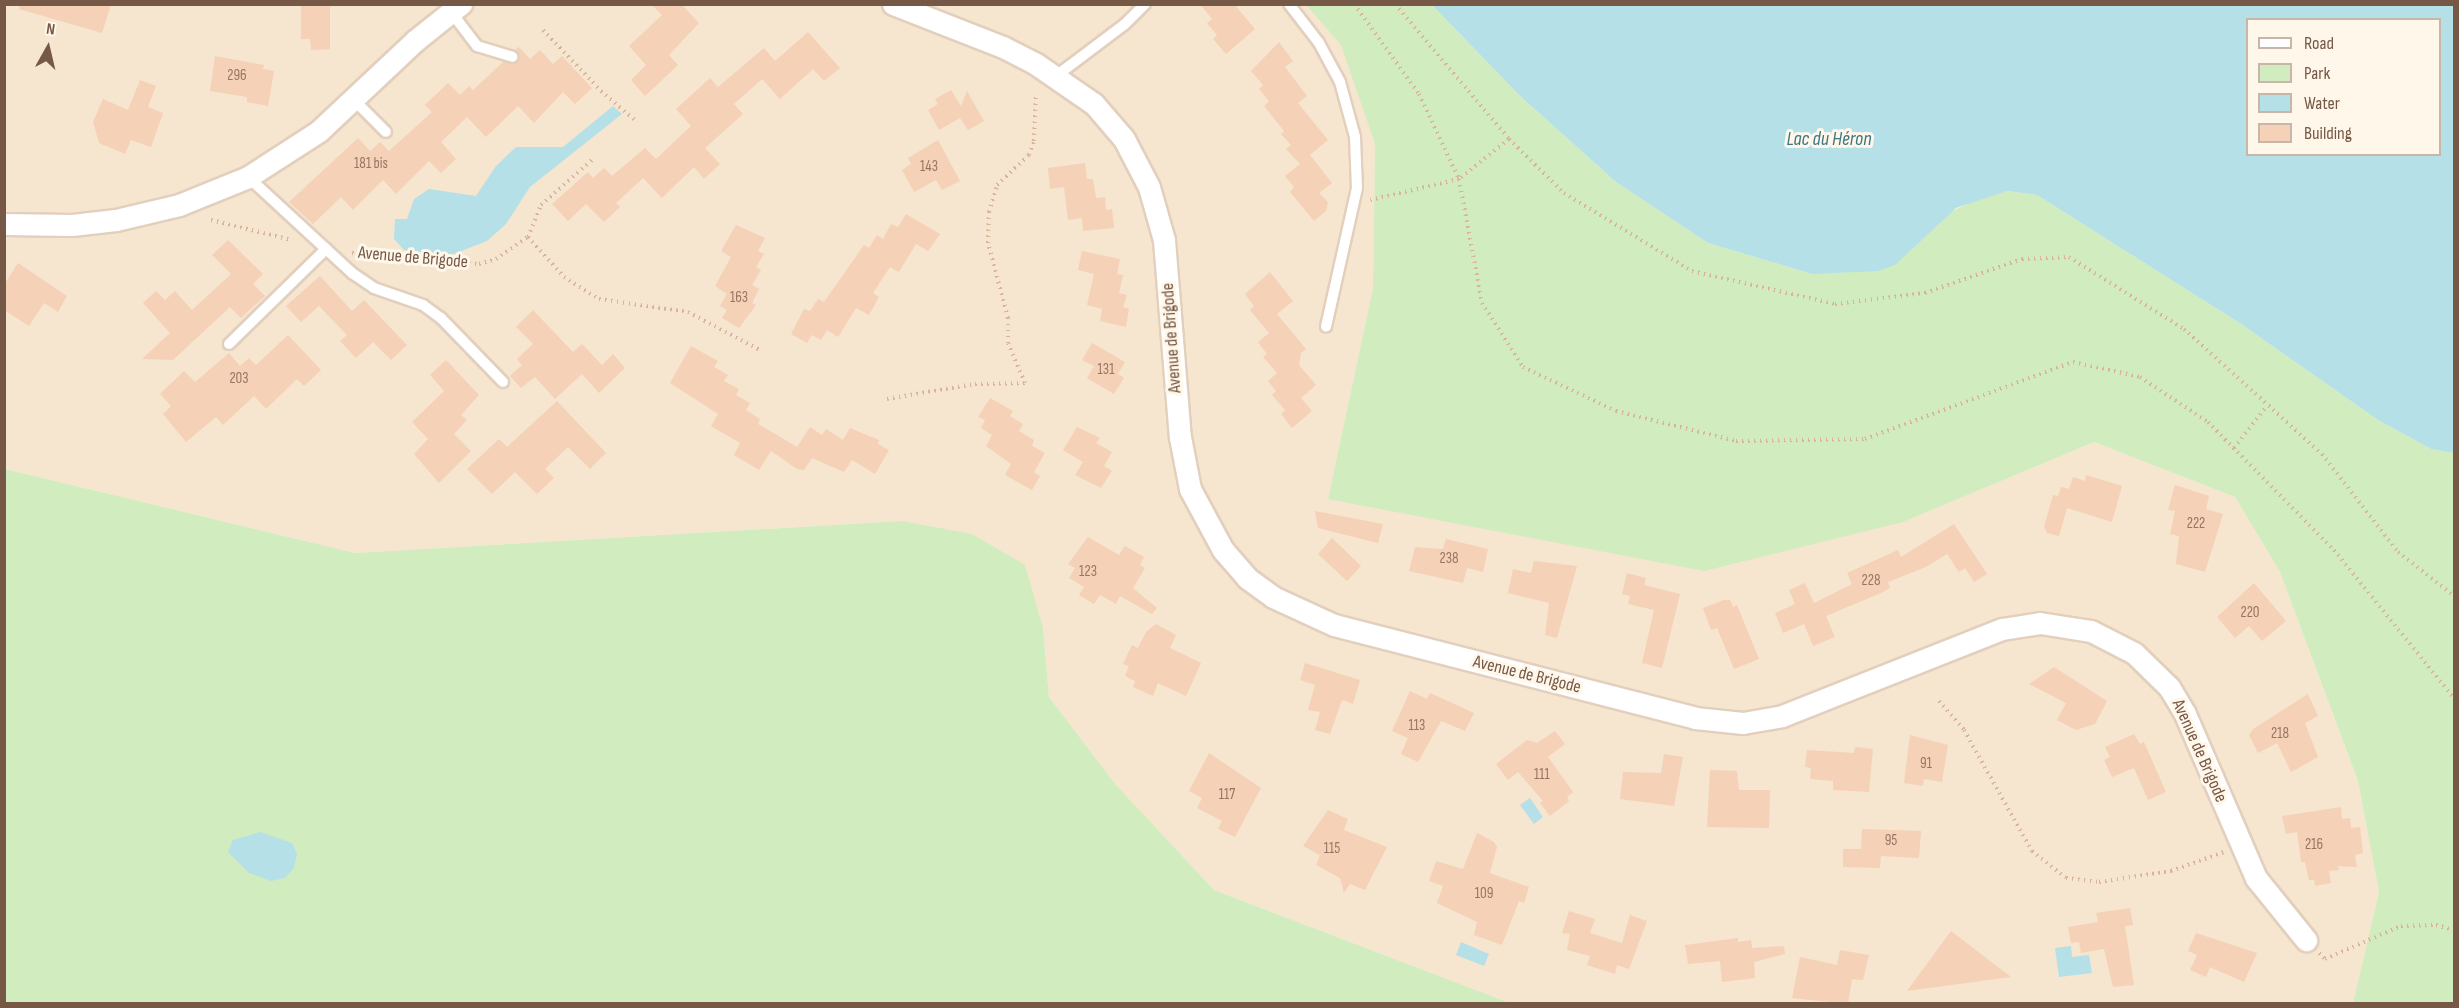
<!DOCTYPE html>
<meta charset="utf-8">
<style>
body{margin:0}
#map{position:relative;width:2459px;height:1008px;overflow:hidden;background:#fef3e1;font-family:"Sofia Sans Condensed",sans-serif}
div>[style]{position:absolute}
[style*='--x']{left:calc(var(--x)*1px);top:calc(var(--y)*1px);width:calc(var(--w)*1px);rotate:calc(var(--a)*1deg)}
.residential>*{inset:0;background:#f6e5cf}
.green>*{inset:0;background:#d1ecbf}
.water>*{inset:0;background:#b5e0e8}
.building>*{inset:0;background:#f5d1b7}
.path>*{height:4px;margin-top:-2px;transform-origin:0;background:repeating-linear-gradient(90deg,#d9b49a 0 1.5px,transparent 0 6px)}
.roads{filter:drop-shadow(2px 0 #e2cfbd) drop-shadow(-2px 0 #e2cfbd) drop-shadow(0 2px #e2cfbd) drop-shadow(0 -2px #e2cfbd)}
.lane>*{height:10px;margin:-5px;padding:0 5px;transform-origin:5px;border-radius:5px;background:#fff}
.street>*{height:21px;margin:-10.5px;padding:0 10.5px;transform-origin:10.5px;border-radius:10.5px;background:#fff}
span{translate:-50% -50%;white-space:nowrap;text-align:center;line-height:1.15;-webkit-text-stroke:6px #fff7e9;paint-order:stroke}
.number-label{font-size:15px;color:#967663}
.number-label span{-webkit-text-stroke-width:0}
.street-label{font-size:18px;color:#765847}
.water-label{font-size:20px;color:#3c7784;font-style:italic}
.frame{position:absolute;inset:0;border:6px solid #765847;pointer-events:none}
.legend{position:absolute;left:2246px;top:18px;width:195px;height:138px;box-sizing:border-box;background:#fff7e9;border:2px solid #c8b7a8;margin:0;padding:8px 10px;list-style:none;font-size:18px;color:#765847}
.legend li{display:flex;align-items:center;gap:12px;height:30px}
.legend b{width:30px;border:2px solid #c8b7a8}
.north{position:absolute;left:18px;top:18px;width:60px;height:60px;-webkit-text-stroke:4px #fff7e9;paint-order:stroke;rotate:8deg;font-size:16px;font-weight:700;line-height:24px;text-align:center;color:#765847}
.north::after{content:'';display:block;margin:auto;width:21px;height:27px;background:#765847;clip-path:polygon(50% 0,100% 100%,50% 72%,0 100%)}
</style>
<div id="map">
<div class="residential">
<i style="clip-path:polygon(5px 5px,1306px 5px,1343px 47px,1375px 144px,1373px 288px,1328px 499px,1903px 522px,2094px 442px,2235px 497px,2280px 572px,2358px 781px,2379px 892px,2353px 1003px,1510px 1003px,1214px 890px,1116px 785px,1049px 697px,1043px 628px,901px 521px,355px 553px,5px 469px)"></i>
</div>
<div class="green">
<i style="clip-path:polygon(1306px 5px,1432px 5px,1520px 96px,1616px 182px,1708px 243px,1812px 274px,1990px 194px,2007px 191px,2037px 195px,2241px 324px,2378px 420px,2431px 449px,2454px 453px,2454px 1003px,2353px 1003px,2379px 892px,2358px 781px,2280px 572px,2235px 497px,2094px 442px,1903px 522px,1704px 571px,1328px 499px,1373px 288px,1375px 144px,1341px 45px)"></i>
<i style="clip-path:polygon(5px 469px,355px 553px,901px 521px,972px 534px,1025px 565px,1043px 628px,1049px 697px,1116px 785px,1214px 890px,1510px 1003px,5px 1004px)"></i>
</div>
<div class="water">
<i style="clip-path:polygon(evenodd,1432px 5px,2454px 5px,2454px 453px,2431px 449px,2378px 420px,2241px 324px,2037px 195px,2007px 191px,1956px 208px,1895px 265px,1878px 271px,1812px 274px,1708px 243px,1616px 182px,1520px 96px,1432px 5px,2248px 20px,2440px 20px,2440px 154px,2248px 154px,2248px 20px)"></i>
<i style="clip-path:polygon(613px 106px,622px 114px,530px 187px,506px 224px,487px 241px,438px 260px,404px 250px,394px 239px,395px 219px,407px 219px,414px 199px,429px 189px,476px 196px,496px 166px,516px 147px,563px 147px)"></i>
<i style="clip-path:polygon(1530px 798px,1543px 817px,1534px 824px,1520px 805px)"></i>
<i style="clip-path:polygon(260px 832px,292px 843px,297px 854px,294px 868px,285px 878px,271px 881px,249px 873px,228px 852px,233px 840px)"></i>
<i style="clip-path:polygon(1461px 942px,1489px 954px,1484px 966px,1456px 955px)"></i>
<i style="clip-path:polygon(2071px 946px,2072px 957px,2089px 955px,2092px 973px,2059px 977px,2055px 948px)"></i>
</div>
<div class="building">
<i style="clip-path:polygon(20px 4px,111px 4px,102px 33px,19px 9px)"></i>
<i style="clip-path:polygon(301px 4px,330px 4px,330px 49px,311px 50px,310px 39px,301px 39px)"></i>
<i style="clip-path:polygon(651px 4px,681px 4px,699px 23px,669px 55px,678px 65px,645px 96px,631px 80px,646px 65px,629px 46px,662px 15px)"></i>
<i style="clip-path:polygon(1200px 4px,1234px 4px,1255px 29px,1226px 54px,1213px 39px,1217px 35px,1207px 23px,1212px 19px)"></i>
<i style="clip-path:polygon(808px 32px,840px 68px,824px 81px,813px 69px,780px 99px,762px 79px,734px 104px,743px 114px,705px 148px,720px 164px,704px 179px,694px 167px,662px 198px,643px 178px,616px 203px,620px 207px,604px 222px,586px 204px,568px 221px,552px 204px,588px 172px,593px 178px,604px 168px,612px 176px,645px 148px,656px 159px,691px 126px,676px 109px,710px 78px,718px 87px,764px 48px,775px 61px)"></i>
<i style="clip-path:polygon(1279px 42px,1293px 61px,1285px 67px,1307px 96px,1298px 103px,1328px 140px,1310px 155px,1332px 183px,1319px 193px,1328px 202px,1326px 211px,1314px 221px,1290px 192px,1294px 187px,1285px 176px,1300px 164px,1286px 149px,1291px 145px,1281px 134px,1284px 131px,1264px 106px,1269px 101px,1259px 89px,1263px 85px,1251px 71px)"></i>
<i style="clip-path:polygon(519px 47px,530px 59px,540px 50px,553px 64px,562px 56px,592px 88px,575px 104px,563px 92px,534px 123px,518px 106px,486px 137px,467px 117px,441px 142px,456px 159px,441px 173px,429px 161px,396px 194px,383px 180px,353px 210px,341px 197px,313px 224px,289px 202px,358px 138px,370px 151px,380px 142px,389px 151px,432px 112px,425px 105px,448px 83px,460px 95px,469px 86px,473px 90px,503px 62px,517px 62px,519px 56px,515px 50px)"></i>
<i style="clip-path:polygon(215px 56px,264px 65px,263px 69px,274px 71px,268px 106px,247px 102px,247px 97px,210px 91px)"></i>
<i style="clip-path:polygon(140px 80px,156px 86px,148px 107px,163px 113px,151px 147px,131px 140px,125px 154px,99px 143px,93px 122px,103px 99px,128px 110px)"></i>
<i style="clip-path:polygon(951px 90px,961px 106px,967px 91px,984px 121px,968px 130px,960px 118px,939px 130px,928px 110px,938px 104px,935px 99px)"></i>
<i style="clip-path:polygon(938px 140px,960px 181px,942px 190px,936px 180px,914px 192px,902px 170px,911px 164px,908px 158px)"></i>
<i style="clip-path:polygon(1085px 163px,1087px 179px,1093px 179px,1096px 198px,1105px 197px,1106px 210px,1112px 209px,1114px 228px,1083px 231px,1082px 218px,1068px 220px,1064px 187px,1050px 189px,1048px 168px)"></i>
<i style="clip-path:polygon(906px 214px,940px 234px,928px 251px,916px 244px,899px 272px,890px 267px,873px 293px,879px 297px,869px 315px,856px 308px,838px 337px,827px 330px,821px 340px,812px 335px,807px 343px,791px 334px,804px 309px,810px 311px,818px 299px,824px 302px,864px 245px,869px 248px,877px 235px,883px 239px,891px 224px,898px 227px)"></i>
<i style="clip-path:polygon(736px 225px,765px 238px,758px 251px,764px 254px,756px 267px,761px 270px,752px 285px,759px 289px,752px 303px,756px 305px,739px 328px,722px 318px,727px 310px,720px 306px,727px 294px,715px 286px,731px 257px,721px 251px)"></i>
<i style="clip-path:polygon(228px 240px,263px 274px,253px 284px,265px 296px,241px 318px,230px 307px,173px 360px,142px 359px,170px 333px,143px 303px,156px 291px,165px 300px,175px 291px,192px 310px,231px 274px,212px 255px)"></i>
<i style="clip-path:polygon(1082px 251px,1120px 259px,1117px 274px,1123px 275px,1119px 293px,1127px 295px,1123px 307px,1129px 309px,1126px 327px,1100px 321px,1102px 309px,1087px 305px,1094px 274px,1078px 270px)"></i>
<i style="clip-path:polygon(18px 263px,67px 296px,58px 312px,44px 303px,29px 326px,4px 310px,4px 285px)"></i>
<i style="clip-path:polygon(1270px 272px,1293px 301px,1277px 314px,1306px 349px,1301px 353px,1299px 365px,1316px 385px,1301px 398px,1312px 411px,1292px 428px,1281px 414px,1285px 410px,1272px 395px,1276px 391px,1268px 381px,1277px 373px,1263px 357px,1267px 354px,1258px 342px,1269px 333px,1250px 310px,1254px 306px,1245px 294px)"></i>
<i style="clip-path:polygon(320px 276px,352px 311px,364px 300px,407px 345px,391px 360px,373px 342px,356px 358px,340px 341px,347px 335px,319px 306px,301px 322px,286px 306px)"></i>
<i style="clip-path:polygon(533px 310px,573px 352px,582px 344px,602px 365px,613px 354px,625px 368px,599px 393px,582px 374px,555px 399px,535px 377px,521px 388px,510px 376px,522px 365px,517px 359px,533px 344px,516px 327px)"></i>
<i style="clip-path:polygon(288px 335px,321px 370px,304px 386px,297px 379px,266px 409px,254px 396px,223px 425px,216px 417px,186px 442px,163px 414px,171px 406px,160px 394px,184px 371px,195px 382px,229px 353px,240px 366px,249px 358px,256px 365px)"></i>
<i style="clip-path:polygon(1092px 343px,1125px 362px,1118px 374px,1124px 378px,1114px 394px,1087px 378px,1094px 366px,1082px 360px)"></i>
<i style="clip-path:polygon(691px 346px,718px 361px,714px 367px,728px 375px,724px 381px,739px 389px,736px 395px,750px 403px,746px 410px,760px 419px,758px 424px,797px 447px,810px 427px,822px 435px,826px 429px,843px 440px,850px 428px,879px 440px,878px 444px,889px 450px,875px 474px,852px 460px,844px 472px,812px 458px,804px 470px,797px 469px,771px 451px,759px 470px,734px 455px,740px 443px,711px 426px,718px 414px,670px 383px)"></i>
<i style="clip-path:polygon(446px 360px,479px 395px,461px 415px,467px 420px,454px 434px,471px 451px,439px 483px,414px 454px,428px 439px,412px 422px,444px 391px,430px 375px)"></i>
<i style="clip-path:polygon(990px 398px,1013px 411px,1010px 416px,1023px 424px,1019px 431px,1034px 440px,1032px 446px,1045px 453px,1034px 472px,1040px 476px,1032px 490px,1005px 475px,1011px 464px,986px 446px,992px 435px,981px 428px,985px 420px,978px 417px)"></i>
<i style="clip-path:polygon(557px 401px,606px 453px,590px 469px,568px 447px,545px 469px,554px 478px,537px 494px,515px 472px,492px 494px,467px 469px,499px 439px,507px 447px)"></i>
<i style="clip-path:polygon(1077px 427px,1100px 438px,1096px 443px,1112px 452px,1104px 466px,1112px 471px,1101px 488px,1075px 475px,1083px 462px,1063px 450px)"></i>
<i style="clip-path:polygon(2086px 475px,2122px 486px,2112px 522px,2067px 508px,2059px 536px,2047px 533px,2044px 527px,2053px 495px,2058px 496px,2061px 487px,2069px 489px,2073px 477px,2085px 481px)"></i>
<i style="clip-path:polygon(2175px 485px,2209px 496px,2206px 509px,2223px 514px,2205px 572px,2176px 564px,2179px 536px,2170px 534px,2175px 511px,2168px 510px)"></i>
<i style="clip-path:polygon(1315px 511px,1383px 524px,1378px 543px,1318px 528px)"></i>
<i style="clip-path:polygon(1954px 524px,1987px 574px,1974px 582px,1965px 568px,1959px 572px,1947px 554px,1926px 567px,1888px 582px,1890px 588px,1881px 593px,1826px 616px,1835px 637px,1813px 646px,1804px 624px,1783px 633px,1775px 613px,1795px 604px,1789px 590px,1805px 583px,1814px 603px,1852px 584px,1847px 573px,1898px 550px,1901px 557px)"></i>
<i style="clip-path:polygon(1088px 537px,1119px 555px,1125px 546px,1144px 557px,1140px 565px,1145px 568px,1133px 588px,1157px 608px,1152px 614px,1120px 596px,1116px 604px,1100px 595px,1094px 604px,1079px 595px,1084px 587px,1069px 578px,1075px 568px,1068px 564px)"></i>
<i style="clip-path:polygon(1332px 538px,1361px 566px,1347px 581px,1318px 554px)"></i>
<i style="clip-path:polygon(1446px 539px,1488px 549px,1483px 572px,1467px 568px,1463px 583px,1409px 571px,1415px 547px,1443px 549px)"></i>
<i style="clip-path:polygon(1534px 561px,1577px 566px,1557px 638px,1545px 635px,1549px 603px,1508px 593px,1513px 569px,1531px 573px)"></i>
<i style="clip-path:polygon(1627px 573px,1646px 578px,1644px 585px,1680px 594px,1662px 668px,1642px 663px,1654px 610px,1628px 604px,1630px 596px,1622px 594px)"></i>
<i style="clip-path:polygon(2254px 583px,2286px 621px,2262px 641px,2249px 626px,2235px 638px,2217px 617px)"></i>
<i style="clip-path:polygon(1724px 600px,1730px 600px,1733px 607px,1737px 605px,1759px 659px,1734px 669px,1717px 628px,1711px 630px,1703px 608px)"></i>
<i style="clip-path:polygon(1156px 624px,1176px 635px,1170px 648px,1201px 663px,1186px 696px,1158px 683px,1153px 696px,1133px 687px,1135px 681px,1125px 676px,1129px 666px,1123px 664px,1132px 645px,1138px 648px,1146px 632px)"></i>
<i style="clip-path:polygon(1305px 663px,1360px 680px,1353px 704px,1342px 700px,1330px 734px,1315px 730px,1320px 712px,1308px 710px,1315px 685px,1300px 680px)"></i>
<i style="clip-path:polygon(2054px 667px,2107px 701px,2095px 724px,2076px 730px,2057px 720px,2066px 703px,2029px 684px)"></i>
<i style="clip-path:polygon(1410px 691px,1427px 699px,1430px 693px,1474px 713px,1465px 731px,1441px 721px,1418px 762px,1401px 754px,1408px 738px,1392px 731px)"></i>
<i style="clip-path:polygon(2308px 694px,2318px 716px,2305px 723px,2318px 757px,2291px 772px,2277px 743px,2258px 753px,2249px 735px,2253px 729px)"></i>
<i style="clip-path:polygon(1555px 731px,1565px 744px,1548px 757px,1573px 792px,1567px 797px,1569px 801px,1550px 816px,1540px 803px,1543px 801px,1518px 772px,1508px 780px,1496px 764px,1527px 740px,1537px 743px)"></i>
<i style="clip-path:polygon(2134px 734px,2140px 744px,2144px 742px,2166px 792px,2148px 800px,2134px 768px,2112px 777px,2104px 760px,2110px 757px,2105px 747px)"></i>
<i style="clip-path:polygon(1910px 735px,1948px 745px,1942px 782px,1924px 779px,1923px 786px,1904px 783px)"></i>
<i style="clip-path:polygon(1855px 747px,1873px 749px,1869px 792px,1833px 790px,1833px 781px,1810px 779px,1811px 768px,1805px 767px,1807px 750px,1854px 753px)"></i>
<i style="clip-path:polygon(1209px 753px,1261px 788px,1235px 837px,1218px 829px,1222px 821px,1197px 808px,1202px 798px,1189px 791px)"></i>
<i style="clip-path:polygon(1664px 754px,1683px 757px,1674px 806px,1620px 799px,1623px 772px,1661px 773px)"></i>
<i style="clip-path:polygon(1710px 770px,1737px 771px,1739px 790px,1770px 790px,1769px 828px,1707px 827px)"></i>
<i style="clip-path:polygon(2341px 807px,2342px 819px,2350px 818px,2351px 828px,2360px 827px,2363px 853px,2355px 855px,2357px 867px,2338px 866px,2339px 870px,2329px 871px,2331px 883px,2315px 886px,2314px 880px,2309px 880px,2305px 862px,2301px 862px,2297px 832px,2286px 834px,2282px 816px)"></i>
<i style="clip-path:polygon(1328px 810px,1348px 819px,1344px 830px,1387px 847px,1365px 890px,1350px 884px,1344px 893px,1340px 878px,1316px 865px,1320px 855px,1303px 846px)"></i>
<i style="clip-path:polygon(1862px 829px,1921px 831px,1919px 858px,1881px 856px,1880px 868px,1843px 867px,1843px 849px,1861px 849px)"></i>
<i style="clip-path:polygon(1477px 833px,1494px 842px,1497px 847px,1490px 873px,1529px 887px,1524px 903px,1519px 901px,1502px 945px,1474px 935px,1477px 922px,1437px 903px,1443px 886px,1429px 881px,1436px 861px,1463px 869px)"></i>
<i style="clip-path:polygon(2130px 908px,2133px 925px,2125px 926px,2134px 985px,2113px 987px,2104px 949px,2081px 953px,2079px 942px,2071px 943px,2068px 927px,2098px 922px,2096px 913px)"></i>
<i style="clip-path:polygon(1569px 911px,1595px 919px,1590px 933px,1622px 943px,1630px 915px,1647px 921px,1629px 969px,1617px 965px,1615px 974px,1587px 965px,1590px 956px,1567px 950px,1570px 934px,1562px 933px)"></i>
<i style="clip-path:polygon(1951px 931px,2011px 977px,1907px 991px)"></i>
<i style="clip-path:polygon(2196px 933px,2257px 953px,2244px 982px,2210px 967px,2206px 977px,2190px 970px,2197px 955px,2188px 951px)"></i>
<i style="clip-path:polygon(1738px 938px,1738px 942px,1751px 940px,1752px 948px,1784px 946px,1785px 954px,1754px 962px,1755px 978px,1722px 982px,1720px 961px,1688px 964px,1685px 945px)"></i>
<i style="clip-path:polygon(1840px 950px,1869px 955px,1863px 980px,1852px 979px,1848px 1004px,1792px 998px,1800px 957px,1837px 965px)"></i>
</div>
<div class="path">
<i style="--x:1354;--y:4;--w:111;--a:54.2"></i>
<i style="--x:1419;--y:94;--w:94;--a:64.8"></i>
<i style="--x:1459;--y:179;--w:91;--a:166.7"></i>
<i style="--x:1395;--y:4;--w:177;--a:49.8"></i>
<i style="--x:1509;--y:139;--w:77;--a:44.5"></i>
<i style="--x:1564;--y:193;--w:150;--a:31.4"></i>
<i style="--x:1692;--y:271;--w:147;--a:13"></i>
<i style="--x:1835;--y:304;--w:91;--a:-7"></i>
<i style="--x:1925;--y:293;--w:103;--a:-19.3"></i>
<i style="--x:2022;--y:259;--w:47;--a:-2.4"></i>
<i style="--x:2069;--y:257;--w:136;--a:32.1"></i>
<i style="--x:2184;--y:329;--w:186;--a:42.2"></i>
<i style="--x:2322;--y:454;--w:124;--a:52.2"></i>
<i style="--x:2398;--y:552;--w:71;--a:38.2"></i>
<i style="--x:543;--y:30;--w:84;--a:46.4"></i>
<i style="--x:601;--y:91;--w:46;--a:40.6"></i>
<i style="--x:1509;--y:139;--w:64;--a:141.3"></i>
<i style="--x:1459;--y:179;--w:126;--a:79.5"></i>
<i style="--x:1482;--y:303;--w:76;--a:57.4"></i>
<i style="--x:1523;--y:367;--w:103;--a:25.3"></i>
<i style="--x:1616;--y:411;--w:124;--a:14"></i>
<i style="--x:1736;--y:441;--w:129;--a:-0.9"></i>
<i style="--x:1865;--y:439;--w:222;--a:-20.3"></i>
<i style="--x:2073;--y:362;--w:69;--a:12.6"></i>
<i style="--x:2140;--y:377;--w:82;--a:33.5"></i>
<i style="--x:2208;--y:422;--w:180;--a:45.5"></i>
<i style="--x:2334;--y:550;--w:191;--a:51"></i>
<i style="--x:211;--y:220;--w:83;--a:13.9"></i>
<i style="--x:528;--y:237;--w:54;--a:48"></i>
<i style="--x:564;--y:277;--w:41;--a:32.2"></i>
<i style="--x:599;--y:299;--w:90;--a:8.3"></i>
<i style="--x:688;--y:312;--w:81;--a:27.8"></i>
<i style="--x:352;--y:253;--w:100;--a:5.8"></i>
<i style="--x:451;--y:263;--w:28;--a:2"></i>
<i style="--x:479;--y:264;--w:18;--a:-16"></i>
<i style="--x:496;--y:259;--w:39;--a:-35"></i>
<i style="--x:528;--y:237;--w:35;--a:-68"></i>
<i style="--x:541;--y:205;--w:68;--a:-41.4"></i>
<i style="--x:1025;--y:383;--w:43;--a:-113"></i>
<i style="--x:1008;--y:343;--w:25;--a:-90"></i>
<i style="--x:1008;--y:318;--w:78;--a:-104.9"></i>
<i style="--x:988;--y:243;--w:31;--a:-88"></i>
<i style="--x:989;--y:212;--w:28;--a:-73"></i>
<i style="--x:997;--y:185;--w:44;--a:-43.2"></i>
<i style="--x:1029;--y:155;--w:15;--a:-70"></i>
<i style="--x:1034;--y:141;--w:46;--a:-87.5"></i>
<i style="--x:887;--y:399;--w:89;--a:-9.7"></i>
<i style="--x:975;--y:384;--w:50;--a:-1.1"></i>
<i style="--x:2234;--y:448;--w:52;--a:-52"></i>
<i style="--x:1939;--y:701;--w:38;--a:49"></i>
<i style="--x:1964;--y:730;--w:139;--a:60.7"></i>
<i style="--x:2032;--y:851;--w:43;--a:38.5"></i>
<i style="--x:2066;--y:878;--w:33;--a:7"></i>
<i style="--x:2099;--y:882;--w:73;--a:-8.7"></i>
<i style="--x:2171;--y:871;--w:56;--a:-19.7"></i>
<i style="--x:2319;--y:953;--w:8;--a:45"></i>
<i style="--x:2325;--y:959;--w:83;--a:-23.5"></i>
<i style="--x:2401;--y:926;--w:35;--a:-2"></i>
<i style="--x:2436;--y:925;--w:19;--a:16"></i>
</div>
<div class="roads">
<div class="lane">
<i style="--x:1289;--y:4;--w:49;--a:52.4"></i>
<i style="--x:1319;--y:43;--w:44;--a:61.7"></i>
<i style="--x:1340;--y:82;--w:57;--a:74.7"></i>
<i style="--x:1355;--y:137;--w:51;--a:87.8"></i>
<i style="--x:1357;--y:188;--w:142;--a:102.6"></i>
<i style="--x:451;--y:12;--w:43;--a:52.6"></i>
<i style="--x:477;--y:46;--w:37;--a:17"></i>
<i style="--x:1056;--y:76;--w:86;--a:-37"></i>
<i style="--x:1125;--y:24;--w:28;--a:-45"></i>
<i style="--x:354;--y:100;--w:45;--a:45"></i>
<i style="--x:248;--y:177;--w:142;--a:42.7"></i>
<i style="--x:352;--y:273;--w:27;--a:34"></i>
<i style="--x:374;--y:288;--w:52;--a:19.1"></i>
<i style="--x:423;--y:305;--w:22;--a:36"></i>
<i style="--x:441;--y:318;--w:89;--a:45.9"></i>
<i style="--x:229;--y:344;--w:136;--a:-44.4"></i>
</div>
<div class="street">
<i style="--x:893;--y:4;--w:118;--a:21.4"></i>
<i style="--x:1003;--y:47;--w:37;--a:27"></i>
<i style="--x:1036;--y:64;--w:70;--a:34.6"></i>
<i style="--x:1094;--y:104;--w:46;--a:49.4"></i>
<i style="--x:1124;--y:139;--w:54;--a:62.5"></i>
<i style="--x:1149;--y:187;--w:55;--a:74.2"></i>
<i style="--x:1164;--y:240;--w:198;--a:85.4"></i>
<i style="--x:1180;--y:437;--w:53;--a:79.1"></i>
<i style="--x:1190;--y:489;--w:69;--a:61.6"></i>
<i style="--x:1223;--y:550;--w:37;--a:49"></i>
<i style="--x:1247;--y:578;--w:32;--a:36"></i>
<i style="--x:1273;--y:597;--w:67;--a:24.7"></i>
<i style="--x:1334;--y:625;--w:373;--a:14.4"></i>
<i style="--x:1695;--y:718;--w:48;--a:5.9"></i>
<i style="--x:1743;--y:723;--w:40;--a:-10"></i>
<i style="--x:1782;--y:716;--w:237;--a:-21.6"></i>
<i style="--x:2002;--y:629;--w:38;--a:-9"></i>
<i style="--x:2040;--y:623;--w:52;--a:8.9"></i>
<i style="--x:2091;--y:631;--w:48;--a:27.1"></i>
<i style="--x:2134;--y:653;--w:49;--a:44.2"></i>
<i style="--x:2169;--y:687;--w:31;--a:59"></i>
<i style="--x:2185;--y:714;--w:179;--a:66.6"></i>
<i style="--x:2256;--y:878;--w:80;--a:51.1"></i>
<i style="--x:4;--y:224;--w:68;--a:0.8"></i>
<i style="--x:72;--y:225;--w:44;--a:-6.5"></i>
<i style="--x:116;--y:220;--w:65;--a:-13.4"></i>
<i style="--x:179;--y:205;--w:74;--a:-22.1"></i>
<i style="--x:248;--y:177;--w:85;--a:-32.9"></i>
<i style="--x:319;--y:131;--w:133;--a:-43.2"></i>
<i style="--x:416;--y:40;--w:58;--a:-38.7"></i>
</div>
</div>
<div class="number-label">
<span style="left:237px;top:76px">296</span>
<span style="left:371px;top:164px">181 bis</span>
<span style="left:929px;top:167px">143</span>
<span style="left:739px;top:298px">163</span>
<span style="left:1106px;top:370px">131</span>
<span style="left:239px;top:379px">203</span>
<span style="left:2196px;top:524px">222</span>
<span style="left:1449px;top:559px">238</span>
<span style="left:1088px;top:572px">123</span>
<span style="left:1871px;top:581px">228</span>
<span style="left:2250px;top:613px">220</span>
<span style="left:1417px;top:726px">113</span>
<span style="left:2280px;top:734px">218</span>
<span style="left:1926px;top:764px">91</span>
<span style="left:1542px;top:775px">111</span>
<span style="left:1227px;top:795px">117</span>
<span style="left:1891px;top:841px">95</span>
<span style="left:2314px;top:845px">216</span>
<span style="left:1332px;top:849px">115</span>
<span style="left:1484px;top:894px">109</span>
</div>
<div class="street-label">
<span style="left:413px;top:258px;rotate:5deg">Avenue de Brigode</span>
<span style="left:1172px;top:338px;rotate:-94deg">Avenue de Brigode</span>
<span style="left:1527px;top:675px;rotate:14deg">Avenue de Brigode</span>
<span style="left:2199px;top:751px;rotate:66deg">Avenue de Brigode</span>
</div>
<div class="water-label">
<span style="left:1829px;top:139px">Lac du Héron</span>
</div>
<div class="frame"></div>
<ul class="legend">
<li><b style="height:8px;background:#fff"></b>Road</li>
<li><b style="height:16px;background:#d1ecbf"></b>Park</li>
<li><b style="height:16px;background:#b5e0e8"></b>Water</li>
<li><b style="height:16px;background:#f5d1b7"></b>Building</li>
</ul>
<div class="north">N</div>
</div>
